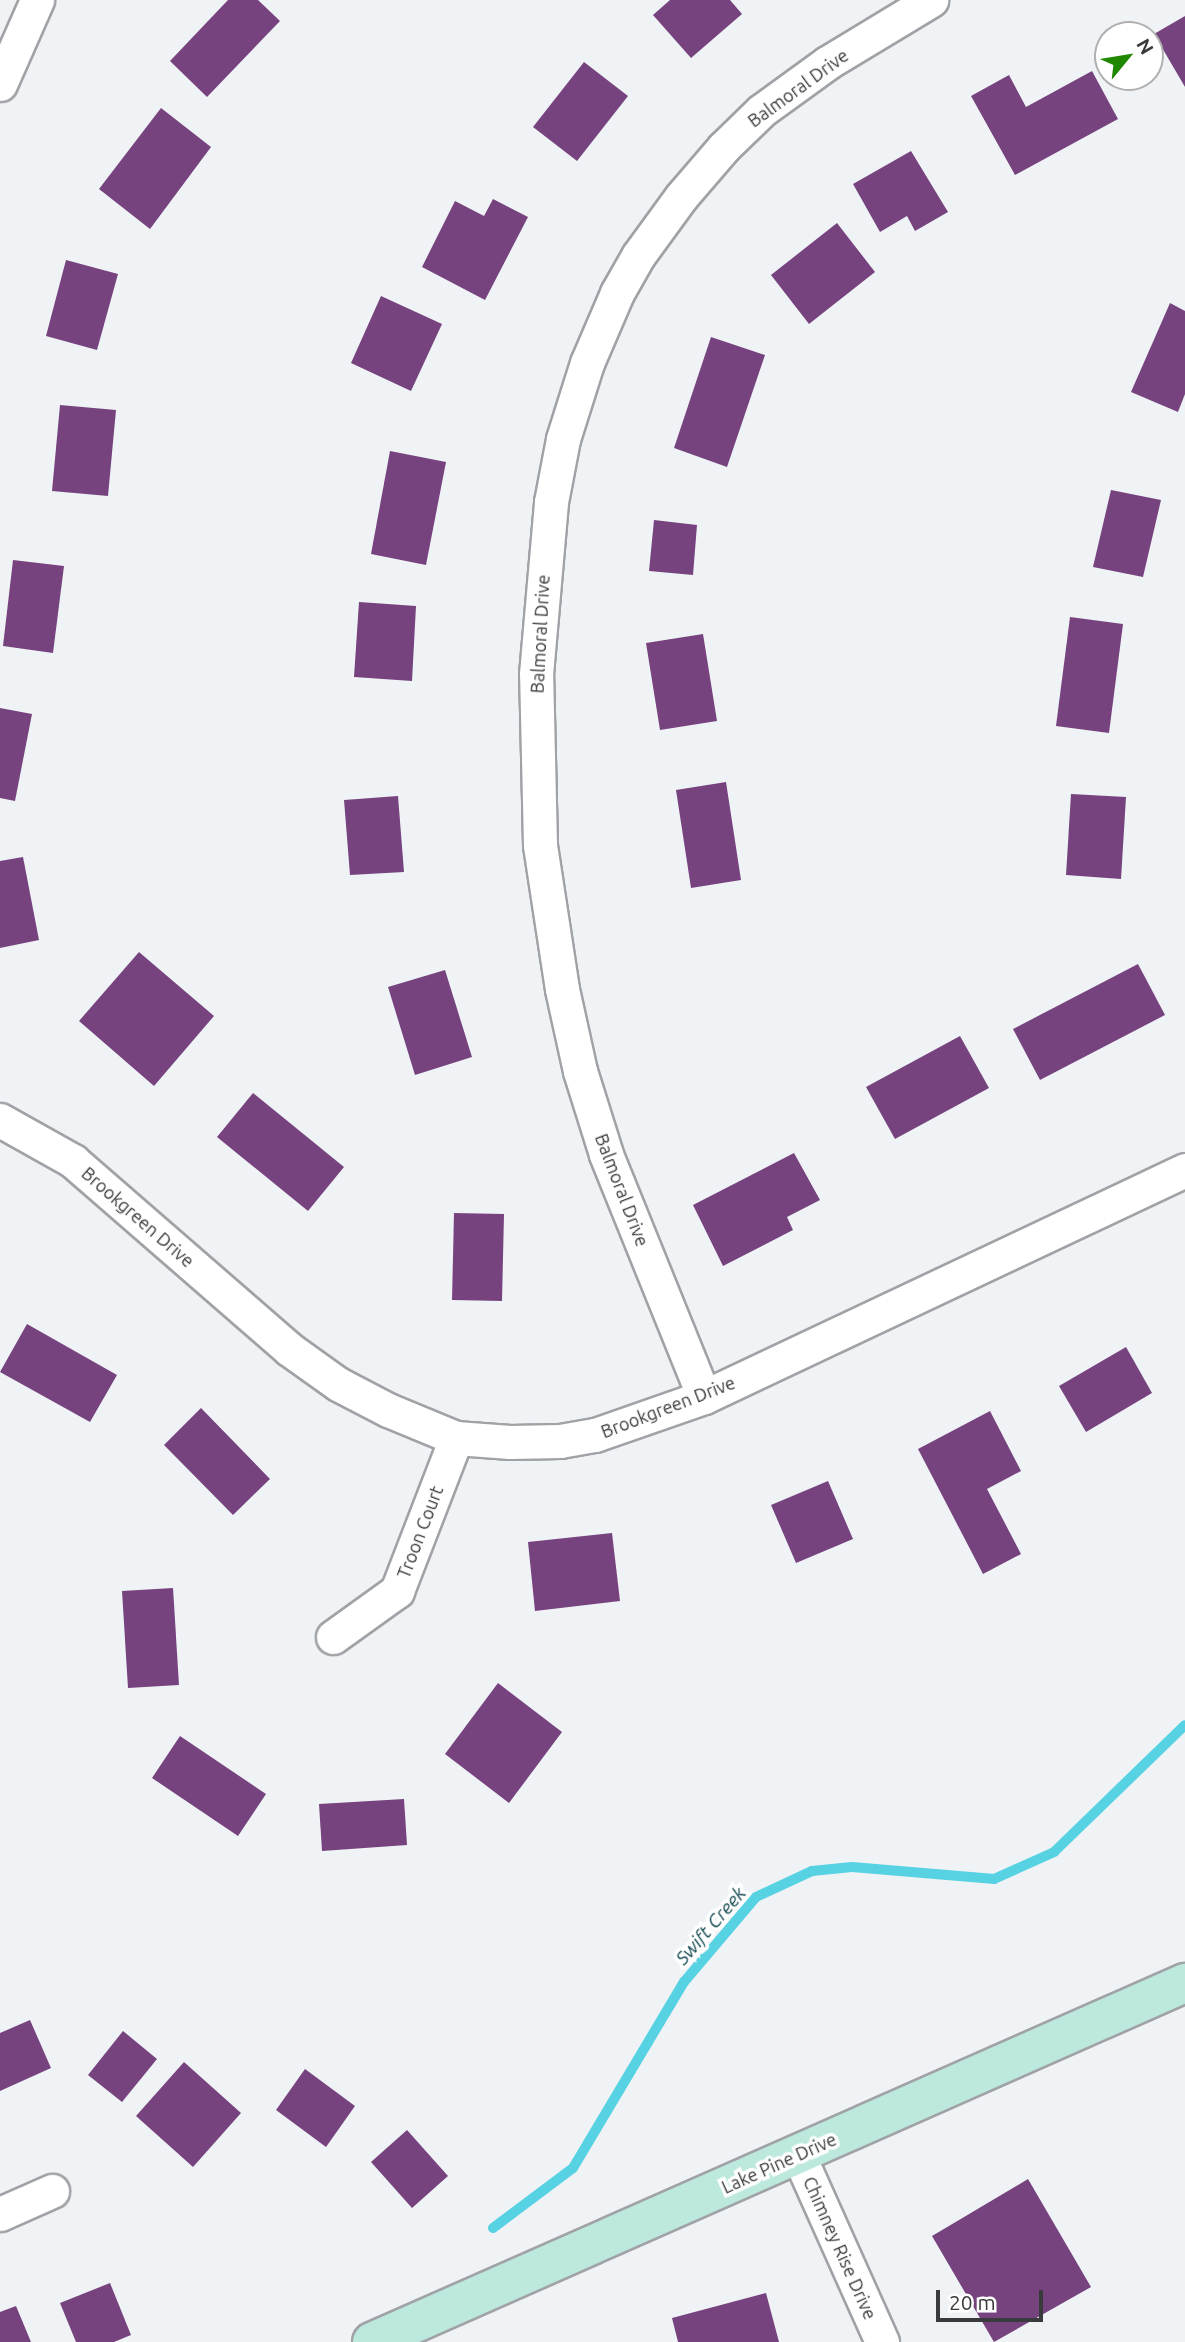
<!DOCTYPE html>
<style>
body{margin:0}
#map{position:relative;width:1185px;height:2342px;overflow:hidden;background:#f0f3f6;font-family:Ubuntu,sans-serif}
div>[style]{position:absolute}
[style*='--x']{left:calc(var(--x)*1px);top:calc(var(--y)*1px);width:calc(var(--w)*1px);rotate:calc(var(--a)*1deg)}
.stream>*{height:10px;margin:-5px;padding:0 5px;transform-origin:5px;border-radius:5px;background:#56d2e2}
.building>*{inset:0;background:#76437f}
.roads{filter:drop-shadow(2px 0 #a0a2a6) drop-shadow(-2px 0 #a0a2a6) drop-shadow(0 2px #a0a2a6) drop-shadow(0 -2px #a0a2a6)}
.street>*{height:33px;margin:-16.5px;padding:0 16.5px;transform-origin:16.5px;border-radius:16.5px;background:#fff}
.secondary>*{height:38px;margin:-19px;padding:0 19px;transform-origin:19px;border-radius:19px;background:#bce8dd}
span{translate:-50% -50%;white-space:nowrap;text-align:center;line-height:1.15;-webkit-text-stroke:7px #fff;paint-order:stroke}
.street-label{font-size:18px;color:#393a3b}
.water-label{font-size:19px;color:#11484f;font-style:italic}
.north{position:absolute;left:1094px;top:21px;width:70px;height:70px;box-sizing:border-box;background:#fff;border:2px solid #b0b0b1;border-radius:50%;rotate:60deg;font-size:19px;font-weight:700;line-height:28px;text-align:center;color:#393a3b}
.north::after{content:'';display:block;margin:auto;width:24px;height:32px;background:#208800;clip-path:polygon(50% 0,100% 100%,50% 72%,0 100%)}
.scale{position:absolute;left:936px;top:2290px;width:107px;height:32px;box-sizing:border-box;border:4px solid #393a3b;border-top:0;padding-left:9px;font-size:21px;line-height:24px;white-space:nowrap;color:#393a3b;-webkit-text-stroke:5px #fff;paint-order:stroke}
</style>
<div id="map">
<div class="stream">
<i style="--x:493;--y:2228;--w:100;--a:-36.9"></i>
<i style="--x:573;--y:2168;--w:217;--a:-59.2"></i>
<i style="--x:684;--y:1982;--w:111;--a:-49.7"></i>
<i style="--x:756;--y:1897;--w:62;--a:-24.9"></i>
<i style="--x:812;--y:1871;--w:40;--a:-5.7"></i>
<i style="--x:852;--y:1867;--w:143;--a:4.8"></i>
<i style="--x:994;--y:1879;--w:66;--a:-24.2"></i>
<i style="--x:1054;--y:1852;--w:182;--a:-44.1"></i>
</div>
<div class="building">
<i style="clip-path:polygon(228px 0,258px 0,280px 21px,207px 97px,170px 61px)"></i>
<i style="clip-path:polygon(670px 0,730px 0,742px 14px,691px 58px,653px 15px)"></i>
<i style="clip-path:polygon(1185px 16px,1185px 87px,1154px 34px)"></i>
<i style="clip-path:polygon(584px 62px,628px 96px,577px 161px,533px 127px)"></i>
<i style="clip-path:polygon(1092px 71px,1118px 119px,1015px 175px,971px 96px,1009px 75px,1026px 107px)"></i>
<i style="clip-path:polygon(161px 108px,211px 147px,150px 229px,99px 189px)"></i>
<i style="clip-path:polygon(911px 151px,948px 212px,915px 231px,907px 216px,880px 232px,853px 184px)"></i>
<i style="clip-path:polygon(493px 199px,528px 217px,485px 300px,422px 267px,455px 201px,484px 216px)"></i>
<i style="clip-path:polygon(837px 223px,875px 272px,809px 324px,771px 275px)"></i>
<i style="clip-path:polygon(66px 260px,118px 274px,97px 350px,46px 336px)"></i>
<i style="clip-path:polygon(381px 296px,442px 324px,411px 391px,351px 363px)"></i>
<i style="clip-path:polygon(1170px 303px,1185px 311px,1185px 394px,1178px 412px,1131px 392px)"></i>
<i style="clip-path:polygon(711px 337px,765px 355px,727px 467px,674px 448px)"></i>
<i style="clip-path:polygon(60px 405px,116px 410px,108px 496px,52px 491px)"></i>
<i style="clip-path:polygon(390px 451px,446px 462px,426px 565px,371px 554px)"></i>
<i style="clip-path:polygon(1111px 490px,1161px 500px,1143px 577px,1093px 567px)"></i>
<i style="clip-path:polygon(654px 520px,697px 525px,693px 575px,649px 571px)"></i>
<i style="clip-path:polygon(13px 560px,64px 566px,53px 653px,3px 646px)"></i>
<i style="clip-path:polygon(359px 602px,416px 606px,412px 681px,354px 677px)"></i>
<i style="clip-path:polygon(1070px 617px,1123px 624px,1109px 733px,1056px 726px)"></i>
<i style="clip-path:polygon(703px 634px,717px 721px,660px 730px,646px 643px)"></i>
<i style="clip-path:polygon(0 708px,32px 714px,15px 801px,0 798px)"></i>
<i style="clip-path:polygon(726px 782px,741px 880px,691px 888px,676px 790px)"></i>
<i style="clip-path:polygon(1071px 794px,1126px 797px,1121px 879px,1066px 875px)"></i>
<i style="clip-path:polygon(398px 796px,404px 872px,350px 875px,344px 800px)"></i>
<i style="clip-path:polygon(23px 857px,39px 940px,0 948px,0 861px)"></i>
<i style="clip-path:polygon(139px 952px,214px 1016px,154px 1086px,79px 1021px)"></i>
<i style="clip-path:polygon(1138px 964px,1165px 1015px,1040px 1080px,1013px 1029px)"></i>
<i style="clip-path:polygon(445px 970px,472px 1057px,415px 1075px,388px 987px)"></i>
<i style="clip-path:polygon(960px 1036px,989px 1088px,895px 1139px,866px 1087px)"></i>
<i style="clip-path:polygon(253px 1093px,344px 1167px,308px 1211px,217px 1137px)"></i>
<i style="clip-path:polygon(794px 1153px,820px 1200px,787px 1217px,793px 1230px,723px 1266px,693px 1205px)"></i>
<i style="clip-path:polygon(454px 1213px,504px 1214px,502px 1301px,452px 1300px)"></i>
<i style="clip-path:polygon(27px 1324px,117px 1375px,90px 1422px,0 1372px)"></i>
<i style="clip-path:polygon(1126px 1347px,1152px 1393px,1086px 1432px,1059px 1386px)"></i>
<i style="clip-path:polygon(201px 1408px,270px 1479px,233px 1515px,164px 1445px)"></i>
<i style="clip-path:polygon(990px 1411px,1021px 1471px,987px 1489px,1021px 1554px,983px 1574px,918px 1449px)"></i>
<i style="clip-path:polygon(828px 1481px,853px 1539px,796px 1563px,771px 1505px)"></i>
<i style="clip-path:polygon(612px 1533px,620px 1601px,535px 1611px,528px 1542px)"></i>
<i style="clip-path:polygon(173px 1588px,179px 1685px,128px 1688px,122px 1591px)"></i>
<i style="clip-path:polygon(498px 1683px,562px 1732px,509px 1803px,445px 1754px)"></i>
<i style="clip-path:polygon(180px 1736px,266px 1794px,238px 1836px,152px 1778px)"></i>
<i style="clip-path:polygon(404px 1799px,407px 1845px,322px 1851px,319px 1804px)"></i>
<i style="clip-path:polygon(30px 2020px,51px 2068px,0 2091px,0 2033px)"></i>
<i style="clip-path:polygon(123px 2031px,157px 2059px,122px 2102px,88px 2075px)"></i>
<i style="clip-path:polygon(184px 2062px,241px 2113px,193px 2167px,136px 2116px)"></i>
<i style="clip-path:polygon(305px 2069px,355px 2106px,326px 2147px,276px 2110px)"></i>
<i style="clip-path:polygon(407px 2130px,448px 2176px,412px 2208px,371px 2162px)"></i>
<i style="clip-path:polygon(1028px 2179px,1091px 2287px,994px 2342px,932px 2236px)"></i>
<i style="clip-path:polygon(110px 2283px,131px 2335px,114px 2342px,76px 2342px,60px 2303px)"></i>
<i style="clip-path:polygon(766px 2293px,779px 2342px,678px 2342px,672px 2318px)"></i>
<i style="clip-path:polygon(16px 2306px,31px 2342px,0 2342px,0 2312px)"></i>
</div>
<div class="roads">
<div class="street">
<i style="--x:0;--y:84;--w:92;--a:-66.2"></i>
<i style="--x:0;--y:1120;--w:84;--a:29.3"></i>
<i style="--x:73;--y:1161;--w:286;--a:41"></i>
<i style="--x:289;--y:1349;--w:60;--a:35.5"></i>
<i style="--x:338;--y:1384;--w:56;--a:27.5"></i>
<i style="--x:388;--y:1410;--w:74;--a:22.4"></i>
<i style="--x:456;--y:1438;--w:54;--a:4.2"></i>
<i style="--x:510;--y:1442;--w:50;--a:-1.1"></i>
<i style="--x:560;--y:1441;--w:36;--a:-10"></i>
<i style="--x:595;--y:1435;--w:115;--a:-19.2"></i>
<i style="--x:704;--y:1397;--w:532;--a:-25.26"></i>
<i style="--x:704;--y:1397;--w:262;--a:-112"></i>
<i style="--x:606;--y:1154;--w:87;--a:-107.4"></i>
<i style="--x:580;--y:1071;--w:84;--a:-102.4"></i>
<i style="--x:562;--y:989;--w:146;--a:-98.7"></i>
<i style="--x:540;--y:845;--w:171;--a:-91.3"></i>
<i style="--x:536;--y:674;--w:173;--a:-85"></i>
<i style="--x:551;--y:502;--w:64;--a:-79.2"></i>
<i style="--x:563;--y:439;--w:80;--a:-72.5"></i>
<i style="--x:587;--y:363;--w:76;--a:-66.8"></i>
<i style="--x:617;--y:293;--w:43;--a:-60.4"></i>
<i style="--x:638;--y:256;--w:73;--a:-53.9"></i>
<i style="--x:681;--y:197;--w:65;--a:-49.4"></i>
<i style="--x:723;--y:148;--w:53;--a:-44.2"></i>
<i style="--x:761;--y:111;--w:82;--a:-36"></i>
<i style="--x:827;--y:63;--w:122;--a:-31.2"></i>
<i style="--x:333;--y:1637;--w:79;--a:-35.7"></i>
<i style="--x:397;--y:1591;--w:164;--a:-68.9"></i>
<i style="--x:798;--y:2154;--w:206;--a:65.9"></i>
<i style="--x:0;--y:2214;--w:57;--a:-23.9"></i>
</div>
<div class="secondary">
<i style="--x:372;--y:2342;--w:889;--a:-23.83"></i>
</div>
</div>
<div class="street-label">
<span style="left:798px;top:88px;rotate:-36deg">Balmoral Drive</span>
<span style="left:540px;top:634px;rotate:-87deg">Balmoral Drive</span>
<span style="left:622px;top:1190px;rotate:69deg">Balmoral Drive</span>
<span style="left:138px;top:1217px;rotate:41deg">Brookgreen Drive</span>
<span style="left:668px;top:1407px;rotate:-21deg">Brookgreen Drive</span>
<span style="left:420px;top:1532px;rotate:-69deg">Troon Court</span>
<span style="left:779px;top:2163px;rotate:-24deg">Lake Pine Drive</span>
<span style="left:840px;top:2248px;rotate:66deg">Chimney Rise Drive</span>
</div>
<div class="water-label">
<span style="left:711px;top:1926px;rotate:-49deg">Swift Creek</span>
</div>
<div class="north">N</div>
<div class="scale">20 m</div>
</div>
